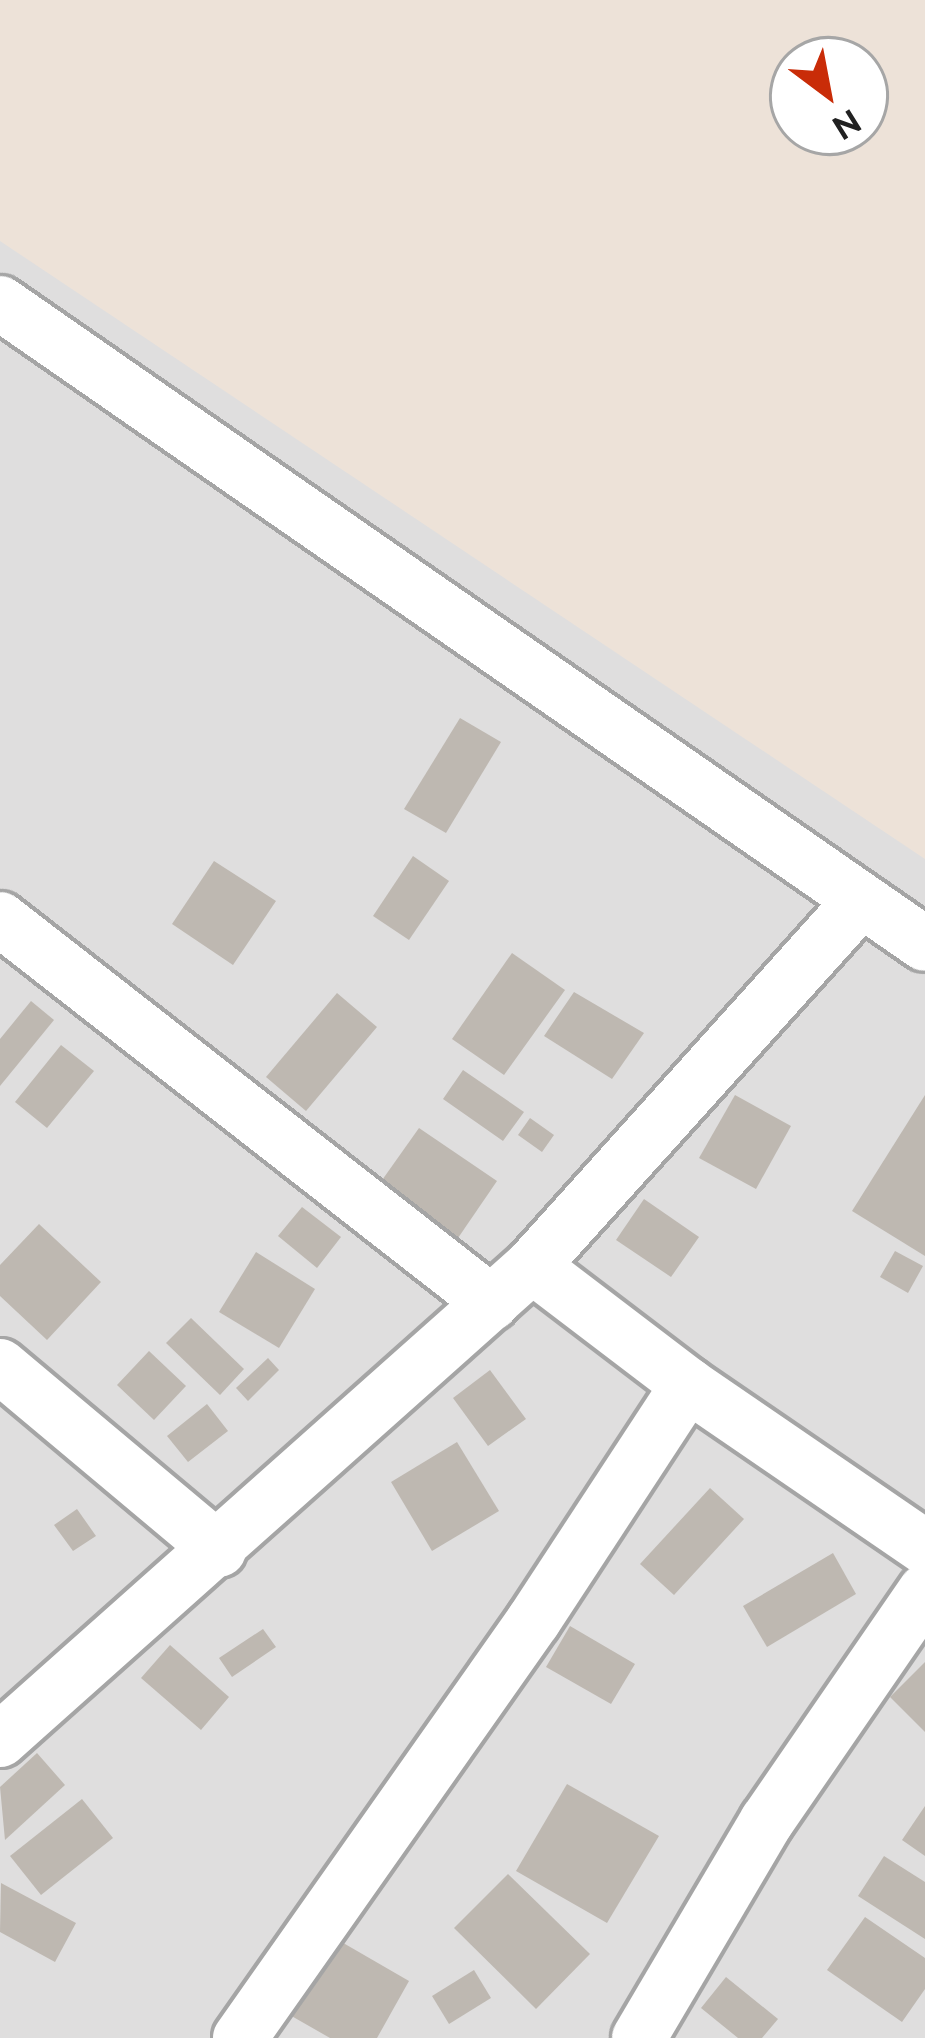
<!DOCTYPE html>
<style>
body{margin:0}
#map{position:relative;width:925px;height:2038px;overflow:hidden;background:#f1efe8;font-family:Raleway,sans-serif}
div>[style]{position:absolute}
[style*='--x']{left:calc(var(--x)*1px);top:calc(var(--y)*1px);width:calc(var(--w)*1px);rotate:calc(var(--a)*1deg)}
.residential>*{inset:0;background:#dfdede}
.military>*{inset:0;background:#ede2d8}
.building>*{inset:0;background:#beb8b1}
.roads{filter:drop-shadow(3px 0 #a5a5a5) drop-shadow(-3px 0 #a5a5a5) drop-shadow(0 3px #a5a5a5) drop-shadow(0 -3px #a5a5a5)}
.minor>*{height:54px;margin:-27px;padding:0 27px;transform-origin:27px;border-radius:27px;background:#fff}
span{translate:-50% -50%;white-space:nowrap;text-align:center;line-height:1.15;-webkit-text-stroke:9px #fff;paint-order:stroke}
.north{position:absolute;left:769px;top:36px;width:120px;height:120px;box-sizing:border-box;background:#fff;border:3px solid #a6a6a6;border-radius:50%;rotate:148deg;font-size:33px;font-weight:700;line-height:48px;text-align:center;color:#212121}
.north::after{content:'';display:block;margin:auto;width:42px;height:54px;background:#c92c08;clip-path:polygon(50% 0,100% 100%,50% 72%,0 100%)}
</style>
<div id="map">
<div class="residential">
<i style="clip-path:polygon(evenodd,0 0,925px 0,925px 2038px,0 2038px,0 0,793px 60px,865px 60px,865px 132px,793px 132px,793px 60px)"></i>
</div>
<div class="military">
<i style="clip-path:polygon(evenodd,0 0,925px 0,925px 859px,0 241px,0 0,793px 60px,865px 60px,865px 132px,793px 132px,793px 60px)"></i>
</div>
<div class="building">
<i style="clip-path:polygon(460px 718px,501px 742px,446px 833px,404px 809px)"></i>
<i style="clip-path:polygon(413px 856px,449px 881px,409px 940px,373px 916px)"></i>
<i style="clip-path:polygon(214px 861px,276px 901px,233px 965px,172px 924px)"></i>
<i style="clip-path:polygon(512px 953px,565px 990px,504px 1075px,452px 1039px)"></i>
<i style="clip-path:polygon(574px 992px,644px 1033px,612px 1079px,544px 1036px)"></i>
<i style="clip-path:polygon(337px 993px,377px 1027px,306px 1111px,266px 1077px)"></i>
<i style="clip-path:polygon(31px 1001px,54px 1020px,0 1086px,0 1039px)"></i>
<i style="clip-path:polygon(61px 1045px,94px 1071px,47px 1128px,15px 1102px)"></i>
<i style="clip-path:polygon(463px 1070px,524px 1112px,503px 1141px,443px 1099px)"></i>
<i style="clip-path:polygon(735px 1095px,791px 1126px,756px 1189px,699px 1158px)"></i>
<i style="clip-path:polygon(925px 1095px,925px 1256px,852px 1211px)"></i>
<i style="clip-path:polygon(530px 1118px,554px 1135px,542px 1152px,518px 1135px)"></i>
<i style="clip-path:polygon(419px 1128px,497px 1181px,458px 1238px,380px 1183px)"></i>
<i style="clip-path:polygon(644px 1199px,699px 1237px,671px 1277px,616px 1240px)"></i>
<i style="clip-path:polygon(302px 1207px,341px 1237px,317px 1268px,278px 1236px)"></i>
<i style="clip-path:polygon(39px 1224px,101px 1282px,47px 1340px,0 1296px,0 1265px)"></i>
<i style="clip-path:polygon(895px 1251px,923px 1266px,908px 1293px,880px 1277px)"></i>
<i style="clip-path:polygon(256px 1252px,315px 1289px,279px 1348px,219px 1312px)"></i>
<i style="clip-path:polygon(191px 1318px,244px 1369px,220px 1395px,166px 1343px)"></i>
<i style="clip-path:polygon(149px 1351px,186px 1386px,154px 1420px,117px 1385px)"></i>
<i style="clip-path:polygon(268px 1358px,279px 1370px,248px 1401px,236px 1388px)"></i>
<i style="clip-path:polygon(490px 1370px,526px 1419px,488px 1446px,453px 1398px)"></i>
<i style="clip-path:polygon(207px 1404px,228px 1431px,188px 1462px,167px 1436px)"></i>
<i style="clip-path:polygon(457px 1442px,499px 1511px,432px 1551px,391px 1482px)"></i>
<i style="clip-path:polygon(710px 1488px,744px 1519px,674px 1595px,640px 1564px)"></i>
<i style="clip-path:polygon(77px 1509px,96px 1536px,73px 1551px,54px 1525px)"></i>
<i style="clip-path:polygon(833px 1553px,856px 1594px,767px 1647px,743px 1606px)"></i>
<i style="clip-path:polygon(570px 1626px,635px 1664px,611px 1704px,546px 1667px)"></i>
<i style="clip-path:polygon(263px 1629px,276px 1647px,232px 1677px,219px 1658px)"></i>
<i style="clip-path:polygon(170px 1645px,229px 1697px,201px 1730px,141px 1678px)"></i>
<i style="clip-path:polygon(925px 1662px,925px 1732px,890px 1697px)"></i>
<i style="clip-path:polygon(37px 1753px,65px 1785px,5px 1840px,0 1787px)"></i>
<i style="clip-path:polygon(567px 1784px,659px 1836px,607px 1923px,516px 1871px)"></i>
<i style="clip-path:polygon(82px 1799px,113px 1838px,41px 1895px,10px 1856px)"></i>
<i style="clip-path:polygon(925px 1806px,925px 1856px,902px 1840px)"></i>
<i style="clip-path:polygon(884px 1856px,925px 1882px,925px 1939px,858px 1896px)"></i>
<i style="clip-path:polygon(508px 1874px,590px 1954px,536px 2009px,454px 1928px)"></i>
<i style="clip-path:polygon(1px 1883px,76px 1923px,55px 1962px,0 1932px)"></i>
<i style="clip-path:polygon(865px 1917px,925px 1958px,925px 1989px,902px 2022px,827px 1970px)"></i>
<i style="clip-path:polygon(326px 1933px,409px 1981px,377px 2038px,330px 2038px,281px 2010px)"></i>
<i style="clip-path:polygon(474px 1970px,491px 1998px,449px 2024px,432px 1996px)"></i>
<i style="clip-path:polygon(726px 1977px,778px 2019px,762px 2038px,738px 2038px,701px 2008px)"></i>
</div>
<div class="roads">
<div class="minor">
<i style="--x:0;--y:303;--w:1125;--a:34.72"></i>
<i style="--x:0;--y:919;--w:624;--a:37.97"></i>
<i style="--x:532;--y:1266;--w:196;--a:37.3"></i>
<i style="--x:688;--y:1385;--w:287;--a:34.4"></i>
<i style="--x:0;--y:1366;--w:286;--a:40"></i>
<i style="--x:0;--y:1740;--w:713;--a:-41.7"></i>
<i style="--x:532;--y:1266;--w:492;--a:-48"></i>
<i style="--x:240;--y:2038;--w:511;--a:-54.88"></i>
<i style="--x:534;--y:1620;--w:281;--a:-56.8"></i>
<i style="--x:639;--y:2038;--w:252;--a:-59.5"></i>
<i style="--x:767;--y:1821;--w:279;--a:-55.5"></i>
</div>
</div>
<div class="north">N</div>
</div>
